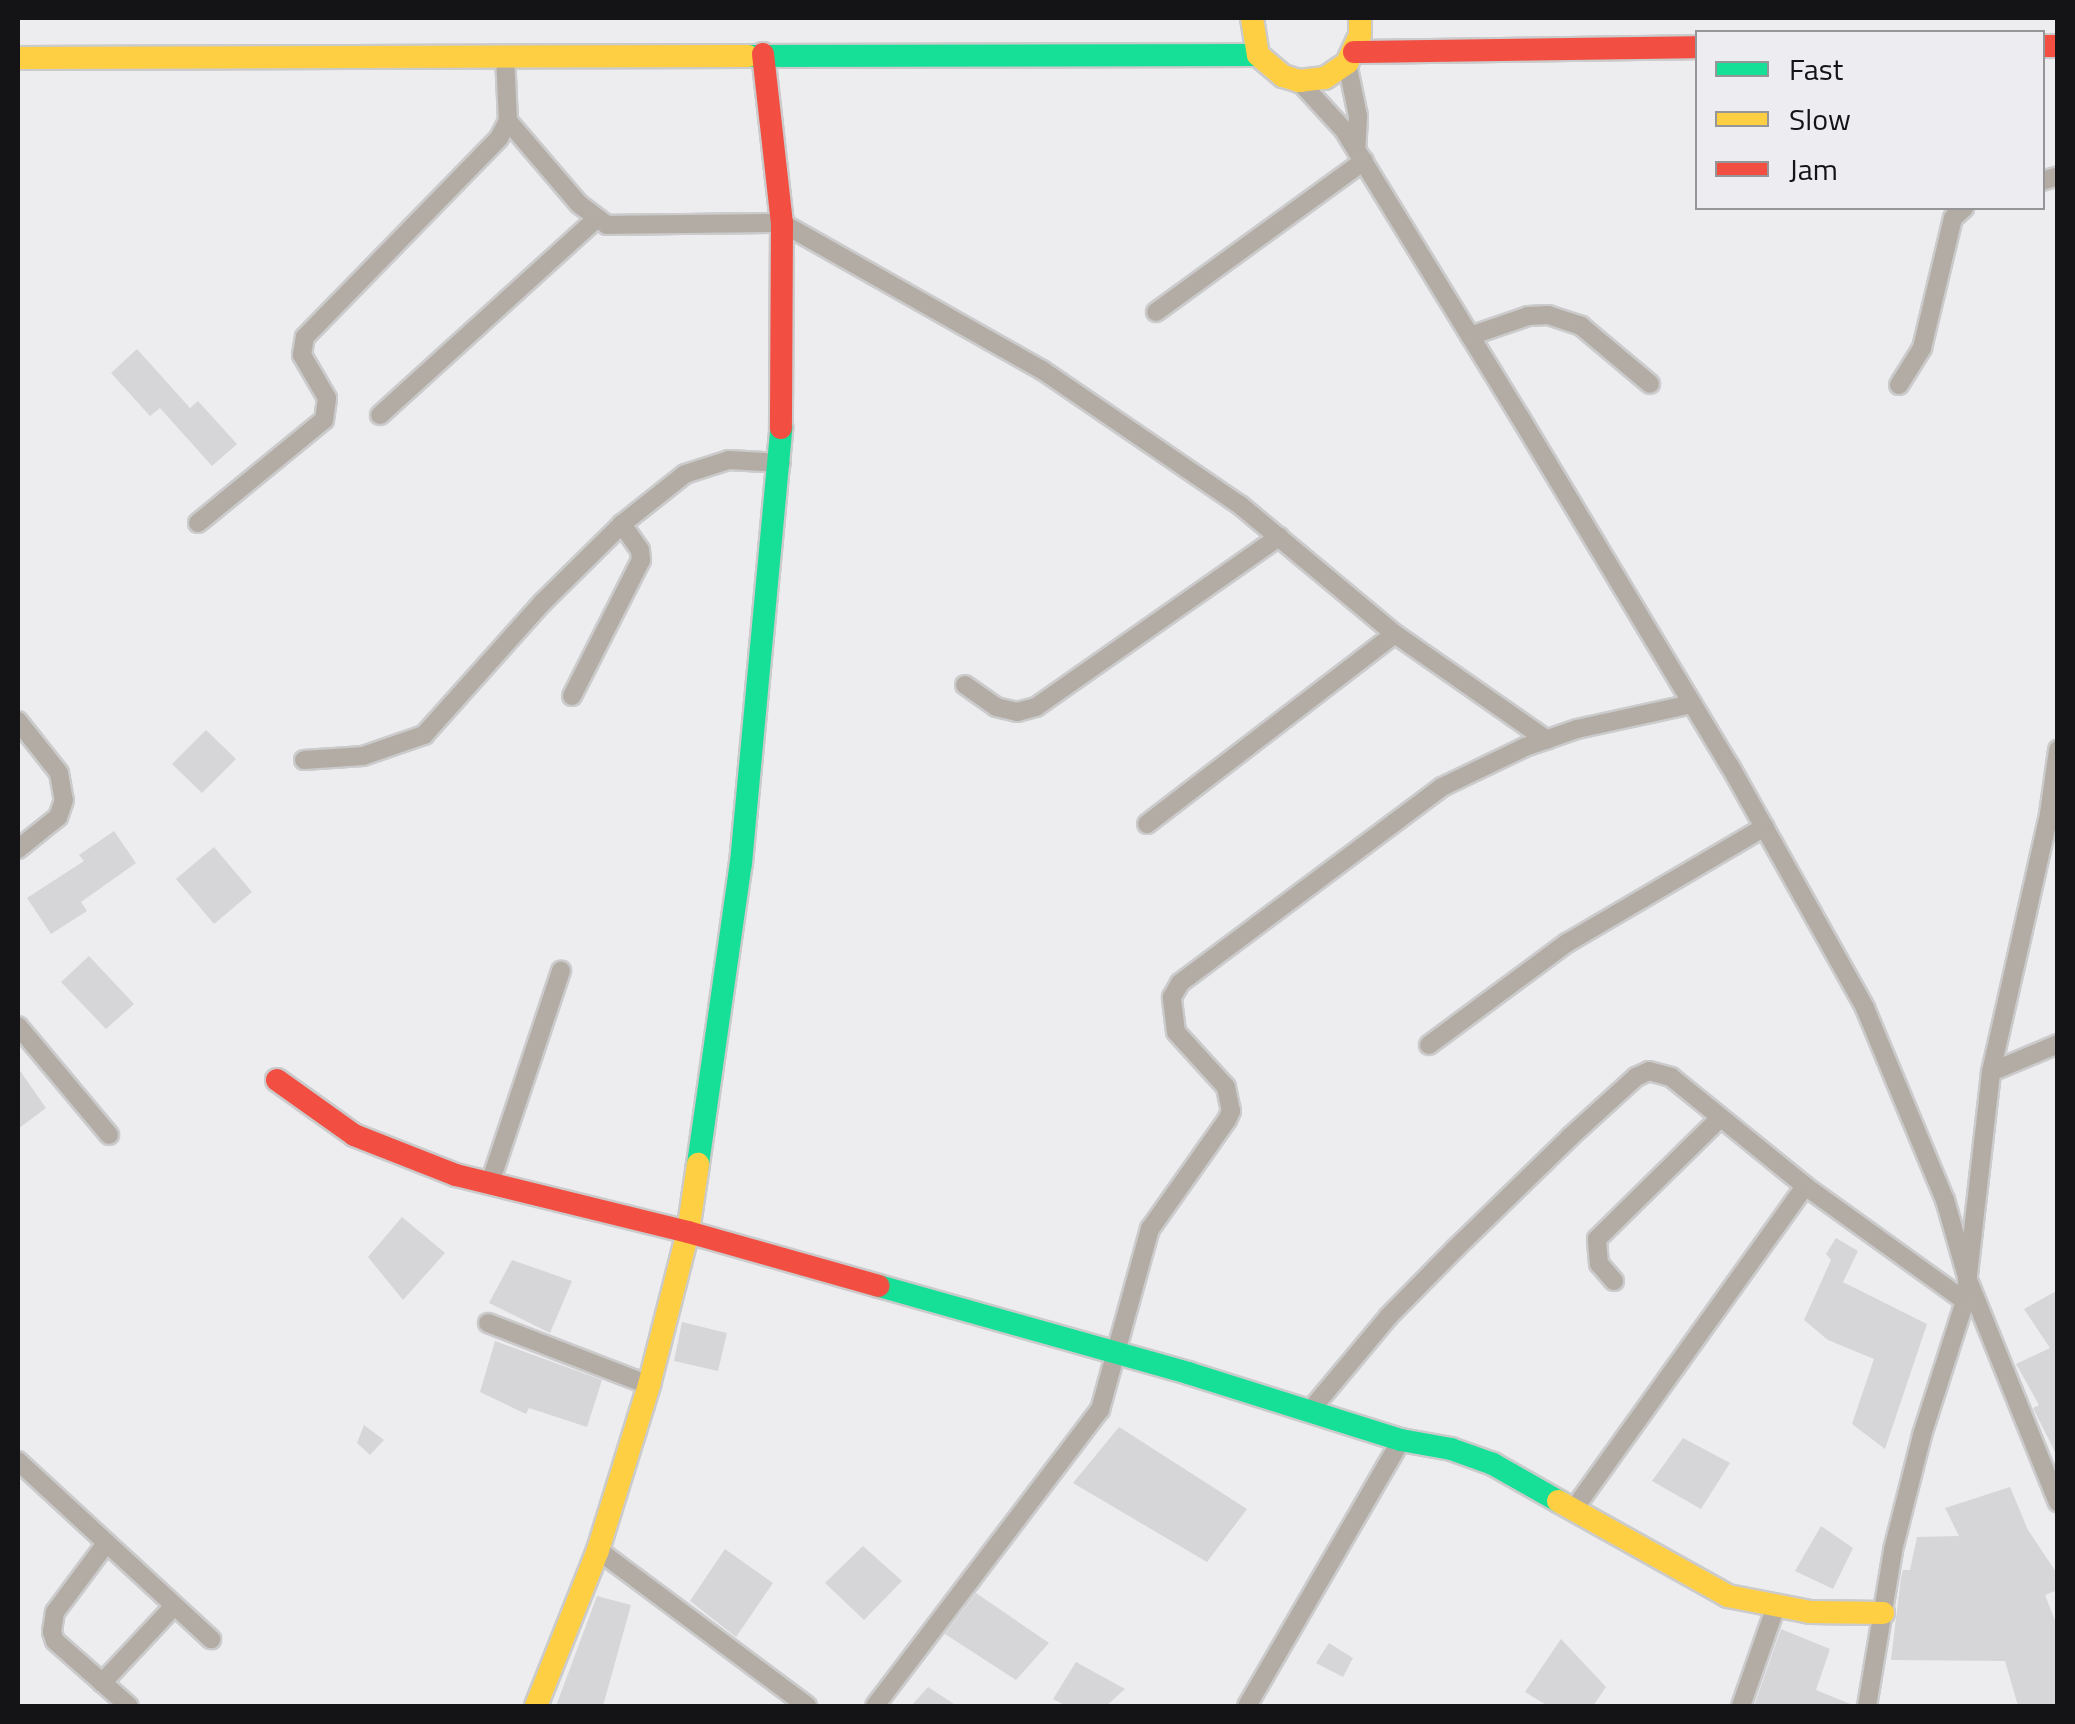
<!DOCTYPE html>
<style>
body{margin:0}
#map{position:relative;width:2075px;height:1724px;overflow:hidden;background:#ededf0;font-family:"Titillium Web",sans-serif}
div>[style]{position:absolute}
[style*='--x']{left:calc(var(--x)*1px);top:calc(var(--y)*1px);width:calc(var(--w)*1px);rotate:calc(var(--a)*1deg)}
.building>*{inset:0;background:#d6d6d8}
.roads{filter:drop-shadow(2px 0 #cbcbcc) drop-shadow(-2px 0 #cbcbcc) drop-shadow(0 2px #cbcbcc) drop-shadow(0 -2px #cbcbcc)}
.street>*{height:18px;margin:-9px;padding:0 9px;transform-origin:9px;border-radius:9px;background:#b3aca5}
.fast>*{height:22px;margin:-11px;padding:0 11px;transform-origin:11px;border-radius:11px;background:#16e098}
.slow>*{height:22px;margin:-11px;padding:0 11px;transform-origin:11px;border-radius:11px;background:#ffcf43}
.jam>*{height:22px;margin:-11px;padding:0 11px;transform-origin:11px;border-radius:11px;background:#f24e42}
span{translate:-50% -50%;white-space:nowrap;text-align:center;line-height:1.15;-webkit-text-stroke:8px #ececf1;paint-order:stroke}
.frame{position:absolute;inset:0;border:20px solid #141416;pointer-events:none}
.legend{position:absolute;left:1695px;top:30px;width:350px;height:180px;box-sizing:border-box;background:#ececf1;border:2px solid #969699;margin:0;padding:12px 18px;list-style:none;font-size:30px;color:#141416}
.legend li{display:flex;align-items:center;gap:20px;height:50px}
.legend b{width:50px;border:2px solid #969699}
</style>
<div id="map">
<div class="building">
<i style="clip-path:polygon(137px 349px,190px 408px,198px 401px,237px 444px,212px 466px,160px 408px,150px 416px,111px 373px)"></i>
<i style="clip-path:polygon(206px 730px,236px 759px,202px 793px,172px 764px)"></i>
<i style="clip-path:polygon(114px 831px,136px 863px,81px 902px,87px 911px,51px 934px,27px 898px,84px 861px,79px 855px)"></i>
<i style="clip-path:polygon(214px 847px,252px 892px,214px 924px,176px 879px)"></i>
<i style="clip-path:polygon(89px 956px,134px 1004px,106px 1029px,61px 982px)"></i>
<i style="clip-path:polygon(18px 1068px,46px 1108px,18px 1129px)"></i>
<i style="clip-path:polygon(402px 1217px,445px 1253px,403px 1300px,368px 1257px)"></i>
<i style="clip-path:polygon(1836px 1238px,1858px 1251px,1843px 1282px,1927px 1324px,1885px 1449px,1852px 1424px,1874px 1359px,1828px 1340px,1804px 1320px,1831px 1260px,1826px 1254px)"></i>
<i style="clip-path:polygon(512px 1260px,572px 1281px,550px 1333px,489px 1303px)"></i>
<i style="clip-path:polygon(2058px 1290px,2058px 1458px,2033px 1408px,2039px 1405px,2016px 1364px,2050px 1348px,2024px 1309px)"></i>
<i style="clip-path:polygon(682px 1322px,727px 1333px,718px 1371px,674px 1361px)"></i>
<i style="clip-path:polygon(495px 1341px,602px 1380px,587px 1427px,529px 1408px,526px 1414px,480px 1392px)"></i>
<i style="clip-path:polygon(364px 1425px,384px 1440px,370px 1455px,357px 1443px)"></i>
<i style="clip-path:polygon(1119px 1427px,1247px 1509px,1207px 1562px,1073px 1483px)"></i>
<i style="clip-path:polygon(1683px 1438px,1730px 1463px,1701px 1509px,1652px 1481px)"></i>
<i style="clip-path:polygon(2010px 1487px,2028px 1530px,2058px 1575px,2058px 1590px,2045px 1595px,2058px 1628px,2058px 1706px,2018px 1706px,2005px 1661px,1891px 1660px,1901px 1577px,1903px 1570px,1910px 1570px,1917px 1537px,1959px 1536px,1945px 1508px)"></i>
<i style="clip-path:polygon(1821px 1526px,1853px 1548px,1833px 1589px,1795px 1571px)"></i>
<i style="clip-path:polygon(863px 1546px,902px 1581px,864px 1620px,825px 1583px)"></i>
<i style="clip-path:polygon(725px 1549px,773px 1583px,736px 1637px,690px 1601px)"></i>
<i style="clip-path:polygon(976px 1593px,1049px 1643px,1016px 1680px,945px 1634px)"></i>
<i style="clip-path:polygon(597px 1596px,631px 1605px,603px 1706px,556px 1706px)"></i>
<i style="clip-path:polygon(1781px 1629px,1830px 1649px,1816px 1690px,1855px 1706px,1754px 1706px)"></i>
<i style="clip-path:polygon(1561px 1639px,1606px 1687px,1593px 1706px,1548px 1706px,1525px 1692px)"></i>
<i style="clip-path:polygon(1329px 1643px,1353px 1658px,1343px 1677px,1316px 1663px)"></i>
<i style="clip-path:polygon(1076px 1662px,1125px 1689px,1106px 1706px,1067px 1706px,1053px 1699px)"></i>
<i style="clip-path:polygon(928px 1687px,957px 1706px,911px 1706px)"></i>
</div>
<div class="roads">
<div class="street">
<i style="--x:1347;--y:63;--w:54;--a:78.3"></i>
<i style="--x:1358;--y:116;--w:33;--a:93"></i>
<i style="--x:1299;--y:81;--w:67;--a:47.4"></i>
<i style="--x:1344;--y:130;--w:337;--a:58.5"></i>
<i style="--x:1520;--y:417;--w:407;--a:59"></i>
<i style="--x:1730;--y:766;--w:277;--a:60.8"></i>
<i style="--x:1865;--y:1008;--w:208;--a:67.4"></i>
<i style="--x:1945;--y:1200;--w:83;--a:74"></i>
<i style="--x:1968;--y:1280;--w:240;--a:68"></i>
<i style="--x:508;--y:121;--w:109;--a:49.5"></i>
<i style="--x:579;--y:204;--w:35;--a:37"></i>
<i style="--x:607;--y:225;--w:175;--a:-0.7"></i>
<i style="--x:782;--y:223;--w:299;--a:29.5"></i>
<i style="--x:1042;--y:370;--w:240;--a:34.3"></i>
<i style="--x:1240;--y:505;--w:202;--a:39.8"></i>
<i style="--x:1395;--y:634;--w:185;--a:34.9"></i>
<i style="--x:2042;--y:181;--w:17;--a:-17"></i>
<i style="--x:1156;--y:312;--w:257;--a:-36"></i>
<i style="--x:1470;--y:336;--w:61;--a:-19"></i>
<i style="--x:1528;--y:316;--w:20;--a:-3"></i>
<i style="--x:1548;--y:315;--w:35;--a:18"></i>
<i style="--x:1581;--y:326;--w:90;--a:40"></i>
<i style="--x:1899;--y:385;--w:44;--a:-58.1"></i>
<i style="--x:1922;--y:348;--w:134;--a:-76.6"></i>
<i style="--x:1953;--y:218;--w:15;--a:-42"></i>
<i style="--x:380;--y:415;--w:290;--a:-42.2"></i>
<i style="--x:198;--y:523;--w:163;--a:-39.3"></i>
<i style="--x:324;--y:420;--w:22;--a:-82"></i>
<i style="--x:327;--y:398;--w:50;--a:-120.2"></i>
<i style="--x:302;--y:355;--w:18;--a:-81"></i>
<i style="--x:305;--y:337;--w:278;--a:-45.7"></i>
<i style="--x:499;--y:138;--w:19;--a:-62"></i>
<i style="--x:508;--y:121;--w:65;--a:-92.6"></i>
<i style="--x:965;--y:685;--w:38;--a:35"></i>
<i style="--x:996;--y:707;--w:22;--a:13"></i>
<i style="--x:1017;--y:712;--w:20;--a:-15"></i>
<i style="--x:1036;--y:707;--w:297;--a:-35"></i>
<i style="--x:572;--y:696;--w:153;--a:-63.1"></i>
<i style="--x:641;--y:560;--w:10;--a:-96"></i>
<i style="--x:640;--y:550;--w:32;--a:-125"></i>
<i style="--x:18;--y:721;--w:66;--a:51.7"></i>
<i style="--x:59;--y:773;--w:27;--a:80"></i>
<i style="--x:64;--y:800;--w:18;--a:109"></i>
<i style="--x:58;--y:817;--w:51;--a:141.3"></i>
<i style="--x:304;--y:760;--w:59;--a:-3.9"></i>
<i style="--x:363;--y:756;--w:65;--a:-19"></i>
<i style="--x:424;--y:735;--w:177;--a:-48.2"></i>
<i style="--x:542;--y:603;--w:112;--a:-44.6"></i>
<i style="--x:622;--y:524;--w:80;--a:-38.4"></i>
<i style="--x:685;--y:474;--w:46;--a:-17.7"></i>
<i style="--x:729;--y:460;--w:52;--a:3.3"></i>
<i style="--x:1147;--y:824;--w:312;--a:-37.5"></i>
<i style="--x:18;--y:1026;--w:142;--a:50.1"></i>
<i style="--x:1429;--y:1045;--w:172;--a:-36.5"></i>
<i style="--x:1567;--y:943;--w:229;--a:-30.4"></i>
<i style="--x:1991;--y:1072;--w:73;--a:-22.7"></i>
<i style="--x:490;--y:1183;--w:224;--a:-71.5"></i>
<i style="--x:1614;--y:1281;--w:23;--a:-131"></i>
<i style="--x:1599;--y:1264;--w:25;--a:-95"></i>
<i style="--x:1597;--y:1239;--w:173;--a:-44.5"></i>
<i style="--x:488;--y:1323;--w:173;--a:21.1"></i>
<i style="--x:1309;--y:1412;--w:125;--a:-50.2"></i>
<i style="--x:1389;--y:1316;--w:94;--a:-45.4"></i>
<i style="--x:1455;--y:1249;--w:161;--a:-44.2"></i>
<i style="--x:1570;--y:1137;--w:89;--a:-42.3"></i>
<i style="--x:1636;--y:1077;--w:14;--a:-25"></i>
<i style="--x:1649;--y:1071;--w:23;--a:15"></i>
<i style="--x:1671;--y:1077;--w:173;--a:39.1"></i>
<i style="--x:1805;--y:1186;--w:197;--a:35.7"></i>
<i style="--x:18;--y:1461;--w:263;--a:42.7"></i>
<i style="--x:1574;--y:1509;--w:397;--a:-54.4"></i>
<i style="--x:105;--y:1545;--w:84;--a:126.7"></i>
<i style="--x:55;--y:1612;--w:20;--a:99"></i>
<i style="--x:52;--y:1632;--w:9;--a:72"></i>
<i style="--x:55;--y:1641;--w:98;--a:41.3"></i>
<i style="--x:598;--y:1550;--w:261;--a:36.7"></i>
<i style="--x:102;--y:1683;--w:105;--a:-46.9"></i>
<i style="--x:875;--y:1706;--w:372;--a:-52.8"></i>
<i style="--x:1100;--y:1410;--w:188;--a:-74.6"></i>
<i style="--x:1150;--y:1229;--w:133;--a:-54.8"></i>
<i style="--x:1227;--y:1120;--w:10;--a:-66"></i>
<i style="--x:1231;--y:1111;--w:25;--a:-102"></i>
<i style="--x:1226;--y:1087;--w:74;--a:-132.3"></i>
<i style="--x:1176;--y:1032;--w:35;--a:-97"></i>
<i style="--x:1172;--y:997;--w:16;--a:-60"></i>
<i style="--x:1180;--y:983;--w:327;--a:-36.8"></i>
<i style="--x:1442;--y:787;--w:92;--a:-25.7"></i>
<i style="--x:1525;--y:747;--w:55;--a:-19.1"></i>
<i style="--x:1577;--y:729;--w:118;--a:-12.3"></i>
<i style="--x:1247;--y:1706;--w:307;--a:-59.9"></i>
<i style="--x:1741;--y:1706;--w:106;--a:-70.7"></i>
<i style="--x:1867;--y:1706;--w:158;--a:-80.5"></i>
<i style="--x:1893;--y:1550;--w:119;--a:-75.8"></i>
<i style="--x:1922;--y:1435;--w:141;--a:-72.2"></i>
<i style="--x:1965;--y:1301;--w:230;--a:-83.5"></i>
<i style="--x:1991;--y:1072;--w:264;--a:-77.3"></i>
<i style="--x:2049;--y:814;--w:65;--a:-82"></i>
</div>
<div class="fast">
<i style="--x:748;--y:56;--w:510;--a:-0.11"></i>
<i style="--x:698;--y:1164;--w:304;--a:-81.9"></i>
<i style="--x:741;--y:863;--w:437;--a:-84.7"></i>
<i style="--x:879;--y:1286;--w:321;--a:15.7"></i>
<i style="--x:1188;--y:1373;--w:223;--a:17.5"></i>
<i style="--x:1401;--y:1440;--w:51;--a:10.2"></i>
<i style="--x:1451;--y:1449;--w:45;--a:19.7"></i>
<i style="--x:1493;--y:1464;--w:75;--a:29.6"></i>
</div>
<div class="slow">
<i style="--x:1252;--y:18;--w:37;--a:81"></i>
<i style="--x:1258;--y:55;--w:33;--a:40"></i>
<i style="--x:1283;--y:76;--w:17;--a:17"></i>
<i style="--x:1299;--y:81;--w:26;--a:-7"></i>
<i style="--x:1325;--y:78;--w:27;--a:-34"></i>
<i style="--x:1347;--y:63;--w:31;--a:-65"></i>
<i style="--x:1360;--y:35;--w:17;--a:-90"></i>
<i style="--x:18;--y:58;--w:730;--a:-0.16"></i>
<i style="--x:1558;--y:1501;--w:195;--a:29.2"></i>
<i style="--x:1728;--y:1596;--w:84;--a:11"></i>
<i style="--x:1810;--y:1612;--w:73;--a:0.8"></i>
<i style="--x:536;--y:1706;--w:168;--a:-68.3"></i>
<i style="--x:598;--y:1550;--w:173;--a:-72.8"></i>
<i style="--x:649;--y:1385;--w:158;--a:-75.7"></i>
<i style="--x:688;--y:1232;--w:69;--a:-81.6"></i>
</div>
<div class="jam">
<i style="--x:2042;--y:46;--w:16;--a:0"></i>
<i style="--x:1354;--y:52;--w:344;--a:-0.8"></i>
<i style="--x:763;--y:54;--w:170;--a:83.6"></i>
<i style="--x:782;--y:223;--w:205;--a:90.3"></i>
<i style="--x:277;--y:1080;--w:95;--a:35.5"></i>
<i style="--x:354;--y:1135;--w:110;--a:21.4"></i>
<i style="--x:456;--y:1175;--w:239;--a:13.8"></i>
<i style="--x:688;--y:1232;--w:198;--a:15.8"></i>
</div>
</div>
<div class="frame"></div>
<ul class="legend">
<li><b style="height:12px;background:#16e098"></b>Fast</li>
<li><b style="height:12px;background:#ffcf43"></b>Slow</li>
<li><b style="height:12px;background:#f24e42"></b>Jam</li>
</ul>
</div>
